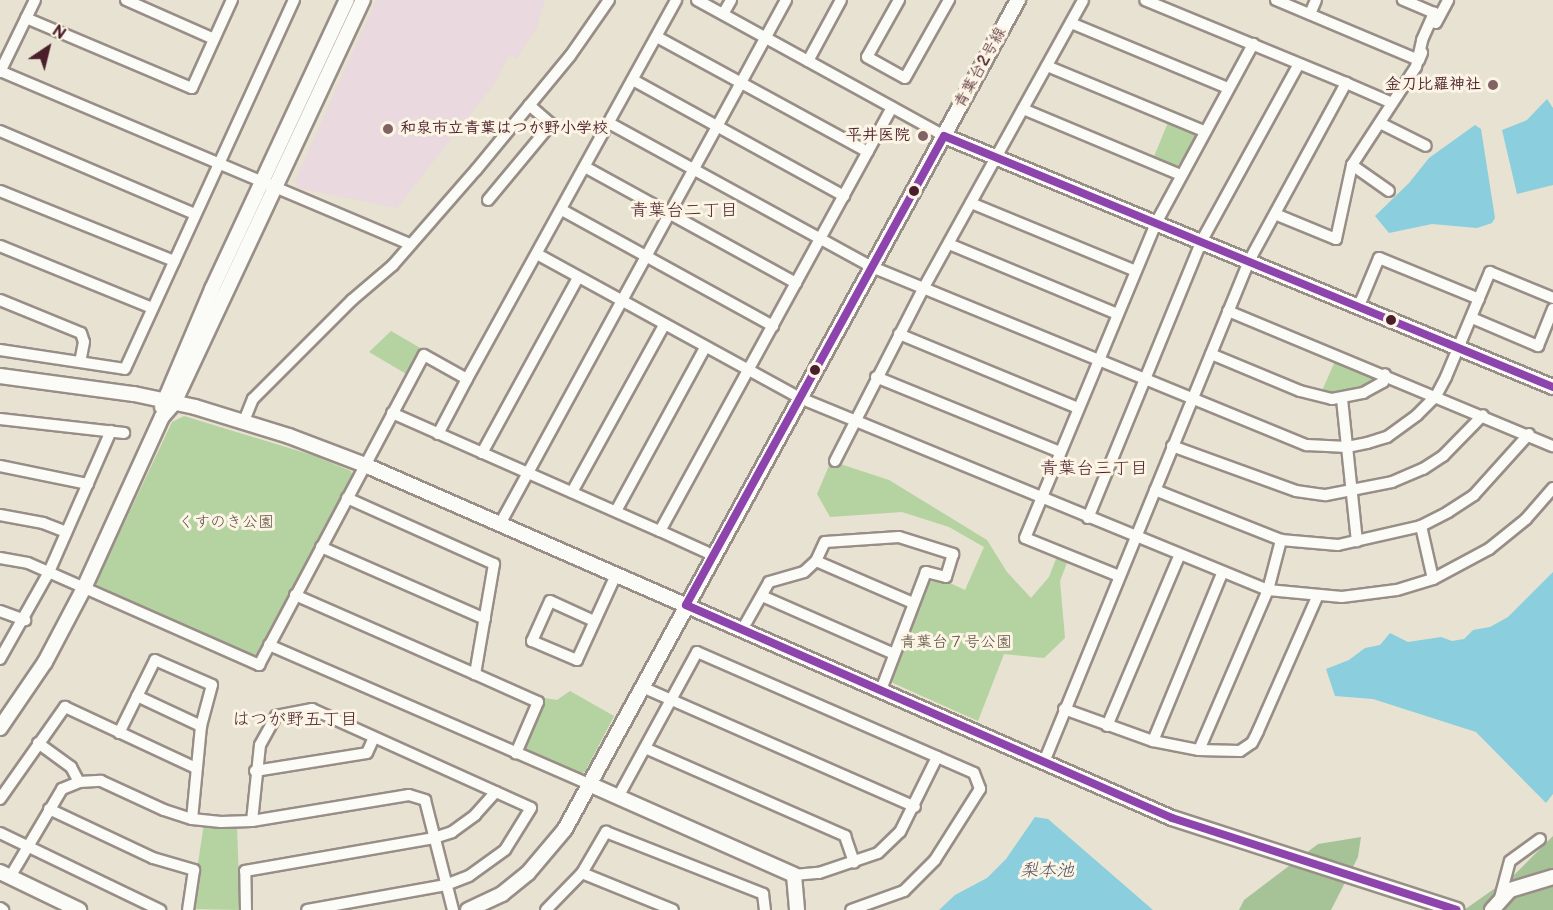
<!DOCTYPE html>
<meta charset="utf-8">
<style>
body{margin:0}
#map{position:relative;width:1553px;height:910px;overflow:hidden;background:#e7e2d1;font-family:"Balsamiq Sans","Klee One",sans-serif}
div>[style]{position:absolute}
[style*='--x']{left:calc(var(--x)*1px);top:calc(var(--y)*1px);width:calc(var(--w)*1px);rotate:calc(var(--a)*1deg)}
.built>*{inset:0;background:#ead9de}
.green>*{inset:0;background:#b5d2a1}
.forest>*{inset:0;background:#a6c398}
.water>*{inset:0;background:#8bcedd}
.roads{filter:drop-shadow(2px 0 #988e87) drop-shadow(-2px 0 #988e87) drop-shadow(0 2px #988e87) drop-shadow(0 -2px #988e87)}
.minor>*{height:10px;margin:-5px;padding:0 5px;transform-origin:5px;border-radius:5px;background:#fbfbf8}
.tertiary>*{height:14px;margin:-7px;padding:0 7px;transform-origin:7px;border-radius:7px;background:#fbfbf8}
.bus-1>*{height:8px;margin:-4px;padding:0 4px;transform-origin:4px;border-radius:4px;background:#8e44ad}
.dots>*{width:16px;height:16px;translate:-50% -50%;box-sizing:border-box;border:3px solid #fcf5e5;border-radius:50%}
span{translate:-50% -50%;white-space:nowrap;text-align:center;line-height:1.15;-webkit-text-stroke:6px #fcf5e5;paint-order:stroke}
.street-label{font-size:16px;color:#4a1f2b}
.poi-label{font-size:16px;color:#4a1f2b;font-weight:700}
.right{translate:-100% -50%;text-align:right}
.left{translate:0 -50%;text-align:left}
.park-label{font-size:16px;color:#5e5142}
.neighbourhood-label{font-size:18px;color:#4a1f2b}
.water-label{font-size:18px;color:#525162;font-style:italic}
.north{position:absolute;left:18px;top:18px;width:60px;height:60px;-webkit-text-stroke:4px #fcf5e5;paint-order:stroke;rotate:35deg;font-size:16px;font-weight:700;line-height:24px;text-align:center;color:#4a1f2b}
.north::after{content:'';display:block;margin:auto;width:21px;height:27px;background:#4a1f2b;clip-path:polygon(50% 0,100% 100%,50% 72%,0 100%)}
</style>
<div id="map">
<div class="built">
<i style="clip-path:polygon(376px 0,545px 0,537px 28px,516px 59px,509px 55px,495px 83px,397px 208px,298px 188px,295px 181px)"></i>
</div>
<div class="green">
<i style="clip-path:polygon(1169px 120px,1194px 131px,1197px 137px,1177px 167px,1153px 159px)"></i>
<i style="clip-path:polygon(391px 331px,422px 349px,408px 375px,369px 352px)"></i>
<i style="clip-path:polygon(1336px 359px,1376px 375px,1375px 381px,1365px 387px,1321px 393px)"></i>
<i style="clip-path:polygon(184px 416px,315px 456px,351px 471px,353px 478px,258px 655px,253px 657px,98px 590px,96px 583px,172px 422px)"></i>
<i style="clip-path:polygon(831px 461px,889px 480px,987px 540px,1007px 572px,1031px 598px,1049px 577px,1056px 559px,1053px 554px,1068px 560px,1060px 581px,1065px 638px,1044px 658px,1004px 654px,978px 721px,893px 683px,890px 677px,927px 581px,950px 583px,965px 590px,984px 547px,949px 527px,902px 512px,830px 517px,817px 494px)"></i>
<i style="clip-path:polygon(570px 691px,614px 716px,585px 772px,577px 774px,526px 752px,524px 746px,544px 698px,557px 700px)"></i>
<i style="clip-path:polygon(204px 824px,237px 826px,240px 910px,191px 909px)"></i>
</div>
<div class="forest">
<i style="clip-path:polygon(1553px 836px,1553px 910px,1464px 910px,1514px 875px)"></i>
<i style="clip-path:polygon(1361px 837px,1358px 857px,1331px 910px,1239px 910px,1244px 900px,1318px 844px)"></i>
</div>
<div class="water">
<i style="clip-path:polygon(1547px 99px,1553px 108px,1553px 185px,1517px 194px,1502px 130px,1527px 120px)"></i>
<i style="clip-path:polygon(1475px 125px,1481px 129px,1495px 218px,1492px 223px,1477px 228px,1432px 224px,1389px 233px,1375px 216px,1409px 183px,1429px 158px)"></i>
<i style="clip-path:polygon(1553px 572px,1553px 794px,1546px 803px,1476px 732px,1373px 699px,1335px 696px,1326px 669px,1349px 660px,1365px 648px,1380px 645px,1390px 633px,1408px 642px,1441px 637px,1452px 641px,1464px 639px,1473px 630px,1490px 627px,1508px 617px)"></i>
<i style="clip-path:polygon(1035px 817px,1048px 819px,1153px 910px,939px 910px,955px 895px,987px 878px,1006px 859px)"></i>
</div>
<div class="roads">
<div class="minor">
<i style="--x:126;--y:0;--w:96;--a:23.9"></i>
<i style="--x:697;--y:0;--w:282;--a:28.8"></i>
<i style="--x:899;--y:0;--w:65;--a:119.3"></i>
<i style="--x:867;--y:57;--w:43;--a:28.9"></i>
<i style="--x:905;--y:78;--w:90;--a:-60.6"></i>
<i style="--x:1276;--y:0;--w:155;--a:22.8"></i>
<i style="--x:1419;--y:60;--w:8;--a:-67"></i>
<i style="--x:723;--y:14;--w:16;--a:-60"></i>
<i style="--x:1310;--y:14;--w:15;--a:-67"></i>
<i style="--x:26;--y:18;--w:180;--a:22.9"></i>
<i style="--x:192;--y:88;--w:97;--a:-65.6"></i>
<i style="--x:1071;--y:23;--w:170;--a:22.5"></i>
<i style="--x:1436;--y:23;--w:26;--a:-62"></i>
<i style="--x:657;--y:37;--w:240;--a:28.6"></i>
<i style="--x:808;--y:61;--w:69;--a:-61.6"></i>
<i style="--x:1047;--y:66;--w:170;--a:22.5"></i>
<i style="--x:0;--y:71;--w:445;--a:22.9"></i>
<i style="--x:0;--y:72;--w:80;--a:-64.1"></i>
<i style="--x:633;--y:80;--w:241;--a:28.8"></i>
<i style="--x:1346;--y:83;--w:50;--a:23.5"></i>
<i style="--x:1023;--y:109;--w:171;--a:22.7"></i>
<i style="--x:609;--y:123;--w:300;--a:28.7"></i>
<i style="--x:872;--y:267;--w:470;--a:22.3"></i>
<i style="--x:1307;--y:445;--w:40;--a:2.9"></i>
<i style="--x:1347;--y:447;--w:20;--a:-11"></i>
<i style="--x:1367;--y:443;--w:21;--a:-17"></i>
<i style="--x:1387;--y:437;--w:37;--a:-36"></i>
<i style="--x:1417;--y:415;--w:27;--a:-45"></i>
<i style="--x:1436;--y:396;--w:21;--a:-62"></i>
<i style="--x:1446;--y:377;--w:114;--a:-67.3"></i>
<i style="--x:1490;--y:272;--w:68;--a:22.4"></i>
<i style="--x:1380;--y:123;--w:51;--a:26.6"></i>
<i style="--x:0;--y:131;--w:212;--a:23.1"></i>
<i style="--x:1352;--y:165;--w:45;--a:35.1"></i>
<i style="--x:585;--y:167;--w:241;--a:28.8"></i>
<i style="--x:0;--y:191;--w:188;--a:21.9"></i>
<i style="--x:488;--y:200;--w:99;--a:-50.3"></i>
<i style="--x:551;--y:124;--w:29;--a:-139"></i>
<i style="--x:971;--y:203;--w:178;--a:22.4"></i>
<i style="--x:562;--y:210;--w:241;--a:28.8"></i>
<i style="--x:1275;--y:214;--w:66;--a:22.3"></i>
<i style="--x:1336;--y:239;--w:76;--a:-77.8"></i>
<i style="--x:1352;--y:165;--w:117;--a:-56.9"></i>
<i style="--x:1416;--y:67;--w:28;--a:-77"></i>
<i style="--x:1422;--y:40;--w:30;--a:-66"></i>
<i style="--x:1434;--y:13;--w:34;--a:-157"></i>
<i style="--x:949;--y:244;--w:182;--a:22.6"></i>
<i style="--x:0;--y:246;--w:164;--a:22.2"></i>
<i style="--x:537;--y:254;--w:300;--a:28.7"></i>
<i style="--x:800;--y:398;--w:506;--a:22.31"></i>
<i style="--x:1268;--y:590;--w:74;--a:5.4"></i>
<i style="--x:1342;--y:597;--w:55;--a:-7.3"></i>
<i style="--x:1397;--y:590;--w:38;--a:-17"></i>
<i style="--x:1433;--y:579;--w:64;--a:-28.2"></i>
<i style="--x:1489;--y:549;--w:48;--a:-39"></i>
<i style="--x:1526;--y:519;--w:41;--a:-48.9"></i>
<i style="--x:0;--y:300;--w:87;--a:22.2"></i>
<i style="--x:81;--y:333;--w:9;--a:72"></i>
<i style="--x:84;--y:342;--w:20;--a:101"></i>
<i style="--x:1359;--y:306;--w:52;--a:-67.4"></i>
<i style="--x:1379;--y:258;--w:108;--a:22.3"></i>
<i style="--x:1228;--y:311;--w:352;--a:22.6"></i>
<i style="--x:1472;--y:318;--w:72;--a:23"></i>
<i style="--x:1538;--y:346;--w:40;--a:-68"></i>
<i style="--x:899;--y:334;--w:194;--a:22.5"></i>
<i style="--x:0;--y:350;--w:126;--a:8.6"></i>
<i style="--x:125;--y:369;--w:406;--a:-65.4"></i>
<i style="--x:1211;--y:354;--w:96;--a:22.6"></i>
<i style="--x:1300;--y:391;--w:33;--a:14"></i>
<i style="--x:1332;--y:399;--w:32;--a:-11"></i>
<i style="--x:1363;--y:393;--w:23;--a:-29"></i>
<i style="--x:1383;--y:382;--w:8;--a:-76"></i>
<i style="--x:876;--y:377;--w:199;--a:22.2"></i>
<i style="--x:1342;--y:399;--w:143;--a:84"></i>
<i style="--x:392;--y:413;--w:293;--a:23.8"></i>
<i style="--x:660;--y:531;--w:483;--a:-61.3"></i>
<i style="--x:0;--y:419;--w:125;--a:6.4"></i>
<i style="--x:244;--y:421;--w:24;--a:-68"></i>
<i style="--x:253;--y:399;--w:140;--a:-45"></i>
<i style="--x:352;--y:300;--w:54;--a:-40.5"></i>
<i style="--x:393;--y:265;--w:126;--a:-48.9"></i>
<i style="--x:476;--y:170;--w:148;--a:-50.5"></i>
<i style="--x:570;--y:56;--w:68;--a:-55.1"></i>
<i style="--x:438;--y:434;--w:62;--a:-62.2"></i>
<i style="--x:1172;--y:446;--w:132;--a:19.9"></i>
<i style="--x:1296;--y:491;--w:30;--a:8"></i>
<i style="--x:1326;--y:495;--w:67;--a:-11.1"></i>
<i style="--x:1392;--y:482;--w:34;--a:-23"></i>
<i style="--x:1423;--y:469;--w:24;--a:-33"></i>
<i style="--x:1443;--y:456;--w:57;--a:-45.7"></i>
<i style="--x:482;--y:453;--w:200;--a:-61.3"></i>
<i style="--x:835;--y:461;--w:193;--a:-62.9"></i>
<i style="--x:923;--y:289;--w:330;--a:-61"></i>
<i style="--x:0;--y:466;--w:90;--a:11.6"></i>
<i style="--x:1155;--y:490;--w:136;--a:21.6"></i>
<i style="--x:1281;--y:540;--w:57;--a:5"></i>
<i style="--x:1338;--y:545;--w:85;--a:-12.9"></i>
<i style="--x:1421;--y:526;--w:30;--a:-27"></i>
<i style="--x:1448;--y:512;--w:31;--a:-33"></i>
<i style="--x:1474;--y:495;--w:82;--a:-48"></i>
<i style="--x:572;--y:492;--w:191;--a:-61.1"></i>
<i style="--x:347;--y:498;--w:161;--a:24.2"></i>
<i style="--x:494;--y:564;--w:112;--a:99.8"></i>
<i style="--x:475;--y:674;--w:69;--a:24"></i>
<i style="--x:538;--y:702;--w:56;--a:113.3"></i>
<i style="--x:616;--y:511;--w:186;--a:-61.4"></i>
<i style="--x:0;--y:515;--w:44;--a:10.5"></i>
<i style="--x:43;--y:523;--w:25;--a:21"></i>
<i style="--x:1088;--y:518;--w:298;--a:-67.7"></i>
<i style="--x:1201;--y:242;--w:203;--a:-61.2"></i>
<i style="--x:500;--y:524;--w:597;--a:-61.37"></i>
<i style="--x:1421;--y:526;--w:54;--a:77.2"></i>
<i style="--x:660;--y:531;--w:51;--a:24.5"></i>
<i style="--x:321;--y:547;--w:179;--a:23.7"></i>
<i style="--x:0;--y:558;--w:28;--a:10"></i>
<i style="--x:28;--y:563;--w:253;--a:23.8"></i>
<i style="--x:259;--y:665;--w:351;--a:-62"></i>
<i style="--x:424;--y:355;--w:49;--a:29.2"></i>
<i style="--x:467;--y:379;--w:433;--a:-61.1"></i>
<i style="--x:816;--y:561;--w:106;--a:23.4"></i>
<i style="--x:1119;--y:576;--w:101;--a:-158"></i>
<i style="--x:1025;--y:538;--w:341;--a:-67.4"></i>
<i style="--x:1156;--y:223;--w:204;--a:-61.5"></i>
<i style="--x:295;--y:595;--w:197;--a:23.7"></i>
<i style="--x:762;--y:596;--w:144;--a:23.7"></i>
<i style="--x:0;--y:611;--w:27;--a:20"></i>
<i style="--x:594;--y:621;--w:48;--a:-155.6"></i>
<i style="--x:550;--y:601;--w:44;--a:114.2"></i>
<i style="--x:532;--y:641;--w:49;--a:22.9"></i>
<i style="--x:577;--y:660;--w:94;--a:-65.4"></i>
<i style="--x:742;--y:630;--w:55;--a:-60.6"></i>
<i style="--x:769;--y:582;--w:36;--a:-16"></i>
<i style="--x:804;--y:572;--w:16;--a:-43"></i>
<i style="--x:816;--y:561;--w:21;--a:-65"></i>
<i style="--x:825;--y:542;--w:74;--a:-3.9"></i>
<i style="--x:899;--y:537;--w:57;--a:17.5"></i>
<i style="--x:953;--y:554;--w:24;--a:107"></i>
<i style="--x:946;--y:577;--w:21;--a:-166"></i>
<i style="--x:926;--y:572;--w:126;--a:110.9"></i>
<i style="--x:269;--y:645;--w:349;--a:23.5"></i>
<i style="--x:0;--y:659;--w:100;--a:-60.6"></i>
<i style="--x:49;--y:572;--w:154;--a:-66.3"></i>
<i style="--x:642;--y:687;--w:298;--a:23.7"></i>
<i style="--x:137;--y:696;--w:71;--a:25.1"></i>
<i style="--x:1064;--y:709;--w:95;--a:19.8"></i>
<i style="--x:1153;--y:741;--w:47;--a:11.1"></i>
<i style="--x:1199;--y:750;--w:41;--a:1.4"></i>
<i style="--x:1240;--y:751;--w:14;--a:-34"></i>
<i style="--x:1252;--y:743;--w:13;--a:-63"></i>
<i style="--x:1258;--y:731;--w:146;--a:-66.2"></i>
<i style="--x:1107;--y:726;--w:185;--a:-67"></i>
<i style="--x:119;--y:733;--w:81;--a:-63.7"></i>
<i style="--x:155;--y:660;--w:62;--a:23.7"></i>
<i style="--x:212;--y:685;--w:42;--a:105"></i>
<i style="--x:201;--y:726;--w:93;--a:95.5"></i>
<i style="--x:1153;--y:741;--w:181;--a:-67.6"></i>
<i style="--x:38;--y:743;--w:41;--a:36"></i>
<i style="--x:71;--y:767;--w:17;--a:62"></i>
<i style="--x:645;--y:748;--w:219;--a:23.7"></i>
<i style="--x:845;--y:836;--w:28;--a:71"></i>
<i style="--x:1199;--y:750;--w:174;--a:-66.7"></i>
<i style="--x:1268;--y:590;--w:52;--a:-75.4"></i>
<i style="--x:1044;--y:762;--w:541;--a:-67.75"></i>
<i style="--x:1249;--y:261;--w:203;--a:-61.4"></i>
<i style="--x:1346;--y:83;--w:217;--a:-157.6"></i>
<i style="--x:255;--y:771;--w:113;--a:-9.1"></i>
<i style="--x:367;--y:753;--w:17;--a:-66"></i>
<i style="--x:618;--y:797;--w:165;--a:-61.4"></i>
<i style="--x:697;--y:652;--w:302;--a:23.6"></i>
<i style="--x:974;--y:773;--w:17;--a:69"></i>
<i style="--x:980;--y:789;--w:84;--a:122.4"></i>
<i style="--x:935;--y:860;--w:44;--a:135"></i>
<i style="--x:904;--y:891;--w:56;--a:160.3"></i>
<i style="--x:0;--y:799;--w:113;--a:-54.8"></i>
<i style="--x:65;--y:707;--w:145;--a:25"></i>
<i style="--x:49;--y:809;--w:115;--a:25.2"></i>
<i style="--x:153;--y:858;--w:43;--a:16.3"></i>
<i style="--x:194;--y:870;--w:40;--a:98.5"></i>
<i style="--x:252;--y:821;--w:76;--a:-84"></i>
<i style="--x:260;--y:745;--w:33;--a:-61"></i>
<i style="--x:276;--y:716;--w:37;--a:-11"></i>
<i style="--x:312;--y:709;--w:240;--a:24.3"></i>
<i style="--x:531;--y:808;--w:49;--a:121.8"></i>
<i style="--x:505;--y:850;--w:44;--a:144.2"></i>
<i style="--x:469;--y:876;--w:25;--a:159"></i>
<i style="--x:446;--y:885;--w:141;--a:169.8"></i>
<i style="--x:0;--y:833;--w:178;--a:25.7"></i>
<i style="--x:582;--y:873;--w:98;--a:22.1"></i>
<i style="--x:794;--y:875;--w:25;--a:-5"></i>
<i style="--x:819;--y:873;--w:62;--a:-18.7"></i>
<i style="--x:878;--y:853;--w:30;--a:-44"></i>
<i style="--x:900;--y:832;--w:84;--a:-63.7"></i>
<i style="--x:10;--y:877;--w:102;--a:-59.4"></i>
<i style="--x:62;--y:789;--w:18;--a:-22"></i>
<i style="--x:79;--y:782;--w:22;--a:-3"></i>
<i style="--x:101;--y:781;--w:69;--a:24.7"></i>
<i style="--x:164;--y:810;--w:29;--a:18"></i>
<i style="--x:192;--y:819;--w:29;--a:6"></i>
<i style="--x:221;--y:822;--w:31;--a:-2"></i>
<i style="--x:252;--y:821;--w:159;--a:-9.4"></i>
<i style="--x:409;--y:795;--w:17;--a:17"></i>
<i style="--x:425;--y:800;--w:114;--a:75.7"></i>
<i style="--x:1500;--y:898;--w:38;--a:-75"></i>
<i style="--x:1510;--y:861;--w:37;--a:-36"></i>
<i style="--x:0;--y:908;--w:4;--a:34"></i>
<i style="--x:246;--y:910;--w:39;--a:-91"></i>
<i style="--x:245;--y:871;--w:192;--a:-9.9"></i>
<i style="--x:434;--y:838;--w:19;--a:-18"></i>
<i style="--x:452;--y:832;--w:29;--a:-36"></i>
<i style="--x:475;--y:815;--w:31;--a:-48"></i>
<i style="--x:546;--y:910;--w:52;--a:-45.8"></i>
<i style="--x:582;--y:873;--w:48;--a:-59.7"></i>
<i style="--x:606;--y:832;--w:169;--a:21.5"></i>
<i style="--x:763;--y:894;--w:16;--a:83"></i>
</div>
<div class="tertiary">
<i style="--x:944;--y:136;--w:659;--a:22.4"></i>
<i style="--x:0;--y:376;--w:135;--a:7.7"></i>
<i style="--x:134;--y:394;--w:62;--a:12"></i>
<i style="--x:195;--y:407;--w:98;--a:17.1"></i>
<i style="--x:289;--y:436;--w:81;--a:20.9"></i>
<i style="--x:365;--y:465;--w:881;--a:23.63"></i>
<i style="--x:1172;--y:818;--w:299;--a:17.9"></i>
<i style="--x:162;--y:407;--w:128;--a:-67"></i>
<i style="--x:212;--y:289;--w:319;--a:-65"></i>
<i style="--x:0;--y:728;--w:80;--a:-55.7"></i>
<i style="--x:45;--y:662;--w:84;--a:-62.2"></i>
<i style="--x:84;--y:588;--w:188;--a:-65.5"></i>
<i style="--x:162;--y:417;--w:18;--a:-49"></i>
<i style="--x:174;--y:403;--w:445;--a:-64.9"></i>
<i style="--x:589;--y:784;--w:224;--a:23.9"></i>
<i style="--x:794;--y:875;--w:35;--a:85"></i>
<i style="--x:0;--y:872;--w:88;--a:25.7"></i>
<i style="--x:468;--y:910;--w:38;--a:-25"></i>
<i style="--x:502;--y:894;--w:33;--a:-39"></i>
<i style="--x:528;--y:873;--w:57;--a:-49.9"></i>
<i style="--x:565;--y:829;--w:945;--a:-61.35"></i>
<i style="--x:1492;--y:910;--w:27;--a:-48"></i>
<i style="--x:1510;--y:890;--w:45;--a:-16.8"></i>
</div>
</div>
<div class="bus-1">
<i style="--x:944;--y:136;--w:659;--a:22.4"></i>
<i style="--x:686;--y:605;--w:531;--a:23.67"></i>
<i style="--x:1172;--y:818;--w:299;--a:17.9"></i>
<i style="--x:686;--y:605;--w:535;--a:-61.18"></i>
</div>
<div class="dots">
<i style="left:1493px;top:85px;background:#816365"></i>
<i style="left:388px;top:129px;background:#816365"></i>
<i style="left:923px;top:136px;background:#816365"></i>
<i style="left:914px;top:191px;background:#4a1f2b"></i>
<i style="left:1391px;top:320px;background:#4a1f2b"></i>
<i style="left:815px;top:370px;background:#4a1f2b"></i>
</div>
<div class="street-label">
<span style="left:981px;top:68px;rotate:-61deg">青葉台2号線</span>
</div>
<div class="poi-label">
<span class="right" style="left:1481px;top:85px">金刀比羅神社</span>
<span class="left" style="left:400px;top:129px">和泉市立青葉はつが野小学校</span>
<span class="right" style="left:910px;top:136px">平井医院</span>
</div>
<div class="park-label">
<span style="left:226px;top:523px">くすのき公園</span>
<span style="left:956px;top:643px">青葉台７号公園</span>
</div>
<div class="neighbourhood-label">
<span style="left:684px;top:211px">青葉台二丁目</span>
<span style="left:1094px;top:469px">青葉台三丁目</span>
<span style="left:295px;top:720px">はつが野五丁目</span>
</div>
<div class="water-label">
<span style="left:1047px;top:871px">梨本池</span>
</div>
<div class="north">N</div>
</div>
